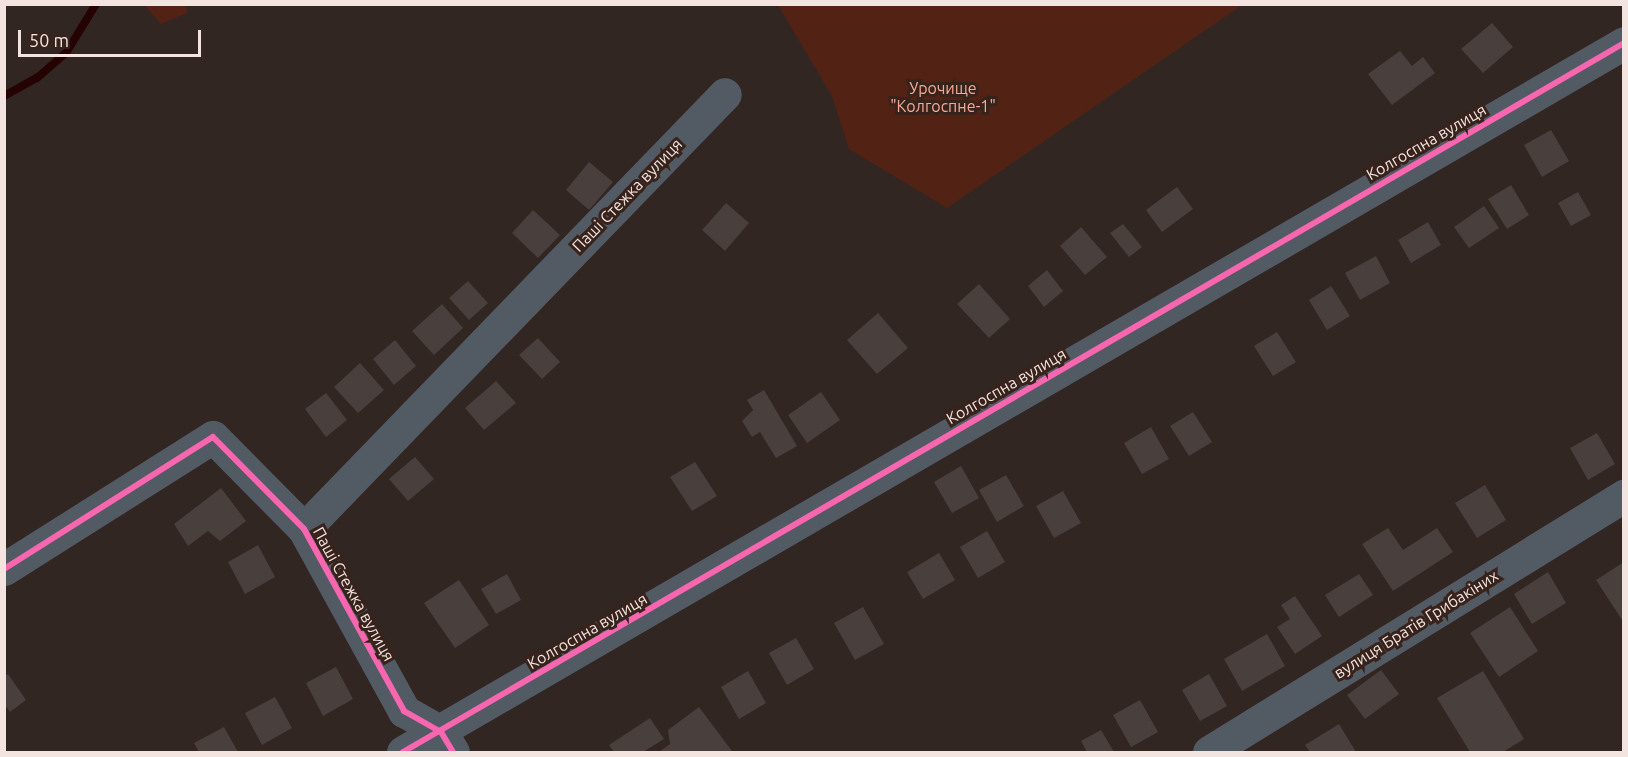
<!DOCTYPE html>
<meta charset="utf-8">
<style>
body{margin:0}
#map{position:relative;width:1628px;height:757px;overflow:hidden;background:#322622;font-family:Ubuntu,sans-serif}
div>[style]{position:absolute}
[style*='--x']{left:calc(var(--x)*1px);top:calc(var(--y)*1px);width:calc(var(--w)*1px);rotate:calc(var(--a)*1deg)}
.green>*{inset:0;background:#522315}
.stream>*{height:8px;margin:-4px;padding:0 4px;transform-origin:4px;border-radius:4px;background:#260303}
.building>*{inset:0;background:#493f3d}
.minor>*{height:33px;margin:-16.5px;padding:0 16.5px;transform-origin:16.5px;border-radius:16.5px;background:#525a63}
.cycleway>*{height:6px;margin:-3px;padding:0 3px;transform-origin:3px;border-radius:3px;background:#f766af}
span{translate:-50% -50%;white-space:nowrap;text-align:center;line-height:1.15;-webkit-text-stroke:6px #38231c;paint-order:stroke}
.park-label{font-size:16px;color:#f4aa94}
.street-label{font-size:16px;color:#f3e4df}
.frame{position:absolute;inset:0;border:6px solid #f3e4df;pointer-events:none}
.scale{position:absolute;left:18px;top:30px;width:183px;height:27px;box-sizing:border-box;border:3px solid #f3e4df;border-top:0;padding-left:8px;font-size:18px;line-height:21px;white-space:nowrap;color:#f3e4df;-webkit-text-stroke:4px #38231c;paint-order:stroke}
</style>
<div id="map">
<div class="green">
<i style="clip-path:polygon(144px 5px,186px 5px,187px 13px,161px 24px)"></i>
<i style="clip-path:polygon(778px 5px,1242px 5px,947px 208px,849px 149px,832px 96px)"></i>
</div>
<div class="stream">
<i style="--x:4;--y:96;--w:38;--a:-29"></i>
<i style="--x:37;--y:78;--w:38;--a:-41"></i>
<i style="--x:66;--y:53;--w:57;--a:-58.5"></i>
</div>
<div class="building">
<i style="clip-path:polygon(1492px 23px,1513px 47px,1483px 73px,1461px 49px)"></i>
<i style="clip-path:polygon(1400px 51px,1412px 66px,1423px 57px,1435px 73px,1392px 105px,1368px 74px)"></i>
<i style="clip-path:polygon(1551px 130px,1569px 161px,1542px 177px,1524px 145px)"></i>
<i style="clip-path:polygon(589px 162px,613px 182px,589px 210px,566px 190px)"></i>
<i style="clip-path:polygon(1511px 185px,1529px 215px,1507px 229px,1488px 199px)"></i>
<i style="clip-path:polygon(1177px 187px,1193px 209px,1162px 232px,1146px 210px)"></i>
<i style="clip-path:polygon(1578px 192px,1591px 215px,1571px 226px,1558px 203px)"></i>
<i style="clip-path:polygon(726px 203px,749px 223px,725px 251px,702px 230px)"></i>
<i style="clip-path:polygon(1484px 206px,1499px 228px,1469px 248px,1454px 227px)"></i>
<i style="clip-path:polygon(533px 210px,560px 235px,538px 258px,512px 233px)"></i>
<i style="clip-path:polygon(1428px 222px,1441px 245px,1411px 263px,1398px 240px)"></i>
<i style="clip-path:polygon(1123px 224px,1142px 247px,1129px 257px,1110px 233px)"></i>
<i style="clip-path:polygon(1081px 227px,1107px 257px,1085px 275px,1060px 246px)"></i>
<i style="clip-path:polygon(1376px 256px,1390px 283px,1360px 300px,1345px 273px)"></i>
<i style="clip-path:polygon(1047px 270px,1063px 291px,1044px 307px,1028px 286px)"></i>
<i style="clip-path:polygon(468px 281px,488px 303px,469px 320px,449px 298px)"></i>
<i style="clip-path:polygon(979px 284px,1010px 319px,989px 338px,957px 304px)"></i>
<i style="clip-path:polygon(1331px 286px,1350px 316px,1327px 330px,1309px 300px)"></i>
<i style="clip-path:polygon(442px 304px,463px 328px,434px 355px,412px 331px)"></i>
<i style="clip-path:polygon(878px 313px,908px 348px,877px 374px,847px 340px)"></i>
<i style="clip-path:polygon(1277px 332px,1296px 362px,1273px 376px,1254px 346px)"></i>
<i style="clip-path:polygon(538px 338px,560px 362px,542px 379px,519px 355px)"></i>
<i style="clip-path:polygon(395px 340px,416px 366px,394px 385px,373px 359px)"></i>
<i style="clip-path:polygon(360px 363px,384px 390px,358px 413px,334px 387px)"></i>
<i style="clip-path:polygon(496px 381px,516px 403px,484px 430px,465px 408px)"></i>
<i style="clip-path:polygon(764px 390px,797px 446px,776px 458px,760px 432px,752px 437px,742px 421px,753px 410px,747px 400px)"></i>
<i style="clip-path:polygon(821px 392px,840px 420px,807px 443px,788px 415px)"></i>
<i style="clip-path:polygon(326px 393px,347px 420px,326px 437px,305px 409px)"></i>
<i style="clip-path:polygon(1193px 412px,1212px 442px,1189px 456px,1170px 426px)"></i>
<i style="clip-path:polygon(1151px 427px,1169px 459px,1142px 474px,1124px 443px)"></i>
<i style="clip-path:polygon(1597px 433px,1615px 464px,1588px 480px,1570px 448px)"></i>
<i style="clip-path:polygon(415px 457px,434px 479px,408px 501px,389px 479px)"></i>
<i style="clip-path:polygon(695px 462px,717px 496px,692px 511px,670px 477px)"></i>
<i style="clip-path:polygon(961px 466px,979px 498px,952px 513px,934px 482px)"></i>
<i style="clip-path:polygon(1006px 475px,1024px 506px,997px 522px,979px 490px)"></i>
<i style="clip-path:polygon(1485px 485px,1506px 520px,1477px 538px,1455px 503px)"></i>
<i style="clip-path:polygon(221px 488px,246px 521px,220px 541px,208px 531px,188px 546px,174px 524px)"></i>
<i style="clip-path:polygon(1063px 491px,1081px 523px,1054px 538px,1036px 506px)"></i>
<i style="clip-path:polygon(1388px 528px,1403px 550px,1437px 528px,1453px 552px,1393px 591px,1362px 544px)"></i>
<i style="clip-path:polygon(987px 531px,1005px 562px,978px 578px,960px 547px)"></i>
<i style="clip-path:polygon(258px 545px,275px 577px,245px 594px,228px 562px)"></i>
<i style="clip-path:polygon(939px 553px,955px 580px,923px 599px,907px 572px)"></i>
<i style="clip-path:polygon(1624px 562px,1624px 623px,1596px 580px)"></i>
<i style="clip-path:polygon(1548px 572px,1566px 603px,1532px 624px,1514px 594px)"></i>
<i style="clip-path:polygon(507px 574px,521px 600px,496px 614px,481px 589px)"></i>
<i style="clip-path:polygon(1359px 574px,1373px 595px,1339px 617px,1325px 595px)"></i>
<i style="clip-path:polygon(459px 580px,489px 625px,455px 648px,424px 603px)"></i>
<i style="clip-path:polygon(1295px 596px,1322px 636px,1295px 654px,1277px 627px,1290px 619px,1281px 605px)"></i>
<i style="clip-path:polygon(863px 607px,884px 644px,855px 660px,834px 623px)"></i>
<i style="clip-path:polygon(1510px 607px,1538px 651px,1499px 677px,1470px 633px)"></i>
<i style="clip-path:polygon(1267px 634px,1285px 666px,1242px 691px,1224px 659px)"></i>
<i style="clip-path:polygon(796px 638px,814px 669px,787px 685px,769px 653px)"></i>
<i style="clip-path:polygon(336px 667px,353px 699px,323px 716px,306px 683px)"></i>
<i style="clip-path:polygon(1381px 670px,1399px 694px,1365px 719px,1347px 695px)"></i>
<i style="clip-path:polygon(748px 671px,766px 703px,739px 719px,721px 687px)"></i>
<i style="clip-path:polygon(1483px 671px,1524px 739px,1503px 752px,1470px 752px,1437px 698px)"></i>
<i style="clip-path:polygon(8px 674px,26px 700px,10px 712px,4px 704px,4px 676px)"></i>
<i style="clip-path:polygon(1209px 674px,1227px 706px,1200px 721px,1182px 690px)"></i>
<i style="clip-path:polygon(275px 697px,292px 728px,262px 745px,245px 713px)"></i>
<i style="clip-path:polygon(1140px 700px,1158px 732px,1131px 747px,1113px 715px)"></i>
<i style="clip-path:polygon(699px 707px,732px 751px,659px 752px,670px 744px,668px 730px)"></i>
<i style="clip-path:polygon(650px 718px,664px 739px,643px 752px,614px 752px,609px 745px)"></i>
<i style="clip-path:polygon(1339px 724px,1356px 752px,1310px 752px,1305px 745px)"></i>
<i style="clip-path:polygon(224px 727px,238px 752px,199px 752px,194px 743px)"></i>
<i style="clip-path:polygon(1101px 730px,1114px 752px,1087px 752px,1081px 741px)"></i>
</div>
<div class="minor">
<i style="--x:304;--y:529;--w:605;--a:-45.94"></i>
<i style="--x:4;--y:569;--w:247;--a:-32.3"></i>
<i style="--x:213;--y:437;--w:129;--a:45.3"></i>
<i style="--x:304;--y:529;--w:208;--a:61.2"></i>
<i style="--x:404;--y:711;--w:43;--a:29.6"></i>
<i style="--x:441;--y:732;--w:23;--a:59"></i>
<i style="--x:403;--y:752;--w:1412;--a:-30.14"></i>
<i style="--x:1209;--y:752;--w:488;--a:-31.7"></i>
</div>
<div class="cycleway">
<i style="--x:4;--y:569;--w:247;--a:-32.3"></i>
<i style="--x:213;--y:437;--w:129;--a:45.3"></i>
<i style="--x:304;--y:529;--w:208;--a:61.2"></i>
<i style="--x:404;--y:711;--w:43;--a:29.6"></i>
<i style="--x:441;--y:732;--w:23;--a:59"></i>
<i style="--x:403;--y:752;--w:1412;--a:-30.14"></i>
</div>
<div class="park-label">
<span style="left:943px;top:97px">Урочище<br>"Колгоспне-1"</span>
</div>
<div class="street-label">
<span style="left:1426px;top:142px;rotate:-30deg">Колгоспна вулиця</span>
<span style="left:627px;top:195px;rotate:-46deg">Паші Стежка вулиця</span>
<span style="left:1006px;top:386px;rotate:-30deg">Колгоспна вулиця</span>
<span style="left:354px;top:594px;rotate:61deg">Паші Стежка вулиця</span>
<span style="left:1416px;top:624px;rotate:-32deg">вулиця Братів Грибакіних</span>
<span style="left:587px;top:631px;rotate:-30deg">Колгоспна вулиця</span>
</div>
<div class="frame"></div>
<div class="scale">50 m</div>
</div>
